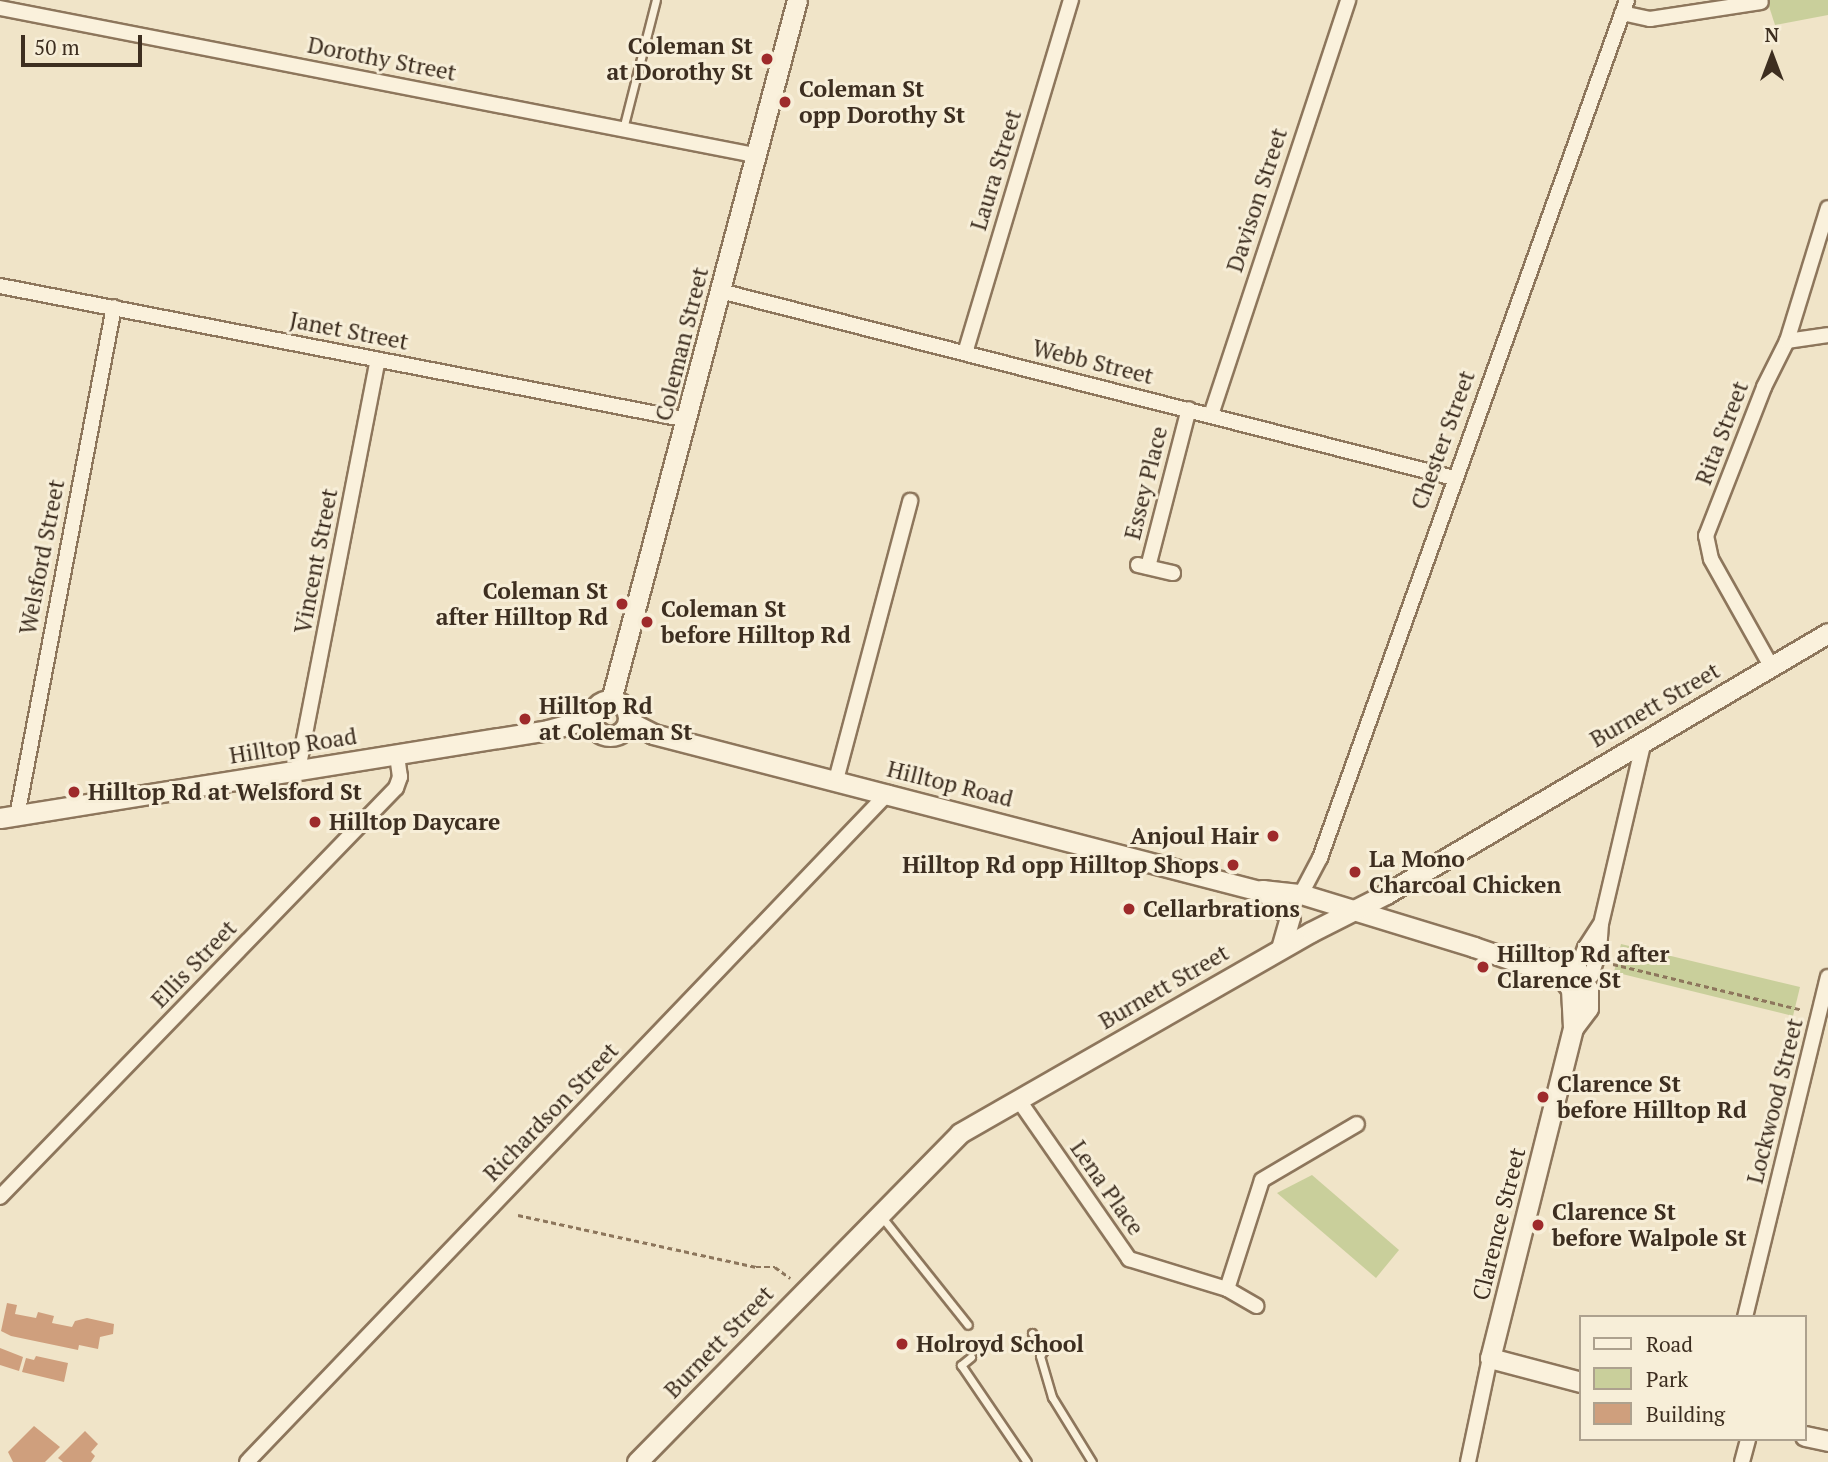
<!DOCTYPE html>
<style>
body{margin:0}
#map{position:relative;width:1828px;height:1462px;overflow:hidden;background:#f0e4c8;font-family:"PT Serif",serif}
div>[style]{position:absolute}
[style*='--x']{left:calc(var(--x)*1px);top:calc(var(--y)*1px);width:calc(var(--w)*1px);rotate:calc(var(--a)*1deg)}
.green>*{inset:0;background:#c9cf9b}
.building>*{inset:0;background:#cf9f7d}
.path>*{height:2.5px;margin-top:-1.25px;transform-origin:0;background:repeating-linear-gradient(90deg,#8d765c 0 5px,transparent 0 8.5px)}
.roads{filter:drop-shadow(2px 0 #8d765c) drop-shadow(-2px 0 #8d765c) drop-shadow(0 2px #8d765c) drop-shadow(0 -2px #8d765c)}
.lane>*{height:7px;margin:-3.5px;padding:0 3.5px;transform-origin:3.5px;border-radius:3.5px;background:#faf1dc}
.street>*{height:14px;margin:-7px;padding:0 7px;transform-origin:7px;border-radius:7px;background:#faf1dc}
.secondary>*{height:19px;margin:-9.5px;padding:0 9.5px;transform-origin:9.5px;border-radius:9.5px;background:#faf1dc}
.secondary>.ring{margin:-9.5px;padding:0;box-sizing:content-box;background:none;border:19px solid #faf1dc;border-radius:50%}
.dots>*{width:19px;height:19px;translate:-50% -50%;box-sizing:border-box;border:4px solid #f7eed8;border-radius:50%}
span{translate:-50% -50%;white-space:nowrap;text-align:center;line-height:1.15;-webkit-text-stroke:6px #f7eed8;paint-order:stroke}
.poi-label{font-size:23px;color:#3d2e20;font-weight:700}
.right{translate:-100% -50%;text-align:right}
.left{translate:0 -50%;text-align:left}
.street-label{font-size:23px;color:#3d2e20}
.legend{position:absolute;left:1579px;top:1315px;width:228px;height:126px;box-sizing:border-box;background:#f7eed8;border:2px solid #ada18e;margin:0;padding:9px 12px;list-style:none;font-size:21px;color:#3d2e20}
.legend li{display:flex;align-items:center;gap:14px;height:35px}
.legend b{width:35px;border:2px solid #ada18e}
.north{position:absolute;left:1737px;top:21px;width:70px;height:70px;-webkit-text-stroke:5px #f7eed8;paint-order:stroke;rotate:0deg;font-size:19px;font-weight:700;line-height:28px;text-align:center;color:#3d2e20}
.north::after{content:'';display:block;margin:auto;width:24px;height:32px;background:#3d2e20;clip-path:polygon(50% 0,100% 100%,50% 72%,0 100%)}
.scale{position:absolute;left:21px;top:35px;width:121px;height:32px;box-sizing:border-box;border:4px solid #3d2e20;border-top:0;padding-left:9px;font-size:21px;line-height:24px;white-space:nowrap;color:#3d2e20;-webkit-text-stroke:5px #f7eed8;paint-order:stroke}
</style>
<div id="map">
<div class="green">
<i style="clip-path:polygon(1767px 0,1828px 0,1828px 15px,1775px 25px)"></i>
<i style="clip-path:polygon(1621px 944px,1800px 987px,1793px 1016px,1614px 972px)"></i>
<i style="clip-path:polygon(1312px 1175px,1399px 1250px,1376px 1278px,1277px 1193px)"></i>
</div>
<div class="building">
<i style="clip-path:polygon(7px 1303px,17px 1305px,15px 1314px,36px 1318px,38px 1312px,54px 1316px,52px 1323px,72px 1327px,75px 1321px,87px 1318px,114px 1324px,113px 1334px,100px 1337px,98px 1349px,79px 1345px,78px 1350px,11px 1336px,1px 1331px)"></i>
<i style="clip-path:polygon(0 1348px,23px 1357px,19px 1371px,0 1365px)"></i>
<i style="clip-path:polygon(36px 1356px,68px 1363px,64px 1382px,22px 1372px,26px 1358px,34px 1360px)"></i>
<i style="clip-path:polygon(34px 1426px,60px 1447px,45px 1462px,13px 1462px,8px 1452px)"></i>
<i style="clip-path:polygon(85px 1431px,98px 1444px,91px 1452px,95px 1456px,91px 1462px,63px 1462px,58px 1458px)"></i>
</div>
<div class="path">
<i style="--x:1613;--y:964;--w:195;--a:13.6"></i>
<i style="--x:518;--y:1215;--w:244;--a:12.3"></i>
<i style="--x:756;--y:1267;--w:19;--a:0"></i>
<i style="--x:775;--y:1267;--w:19;--a:36"></i>
</div>
<div class="roads">
<div class="lane">
<i style="--x:623;--y:129;--w:133;--a:-75.7"></i>
<i style="--x:881;--y:1216;--w:139;--a:51.4"></i>
<i style="--x:1032;--y:1333;--w:21;--a:55"></i>
<i style="--x:1044;--y:1350;--w:7;--a:124"></i>
<i style="--x:1040;--y:1356;--w:43;--a:73.7"></i>
<i style="--x:1052;--y:1397;--w:76;--a:58.4"></i>
<i style="--x:971;--y:1357;--w:13;--a:141"></i>
<i style="--x:961;--y:1365;--w:117;--a:55.8"></i>
</div>
<div class="street">
<i style="--x:0;--y:8;--w:768;--a:11.03"></i>
<i style="--x:1622;--y:13;--w:29;--a:12"></i>
<i style="--x:1650;--y:19;--w:112;--a:-8.7"></i>
<i style="--x:0;--y:286;--w:701;--a:11.02"></i>
<i style="--x:720;--y:291;--w:757;--a:14.29"></i>
<i style="--x:1787;--y:341;--w:41;--a:-8.3"></i>
<i style="--x:965;--y:353;--w:369;--a:-73.3"></i>
<i style="--x:1211;--y:415;--w:437;--a:-71.7"></i>
<i style="--x:1138;--y:565;--w:36;--a:13"></i>
<i style="--x:1148;--y:567;--w:163;--a:-75.5"></i>
<i style="--x:1771;--y:666;--w:123;--a:-119.3"></i>
<i style="--x:1711;--y:559;--w:24;--a:-102"></i>
<i style="--x:1706;--y:536;--w:160;--a:-68.7"></i>
<i style="--x:1764;--y:387;--w:51;--a:-63.4"></i>
<i style="--x:1787;--y:341;--w:139;--a:-72.9"></i>
<i style="--x:298;--y:770;--w:418;--a:-79"></i>
<i style="--x:836;--y:780;--w:289;--a:-75.1"></i>
<i style="--x:17;--y:816;--w:518;--a:-79.21"></i>
<i style="--x:1301;--y:894;--w:41;--a:-62.2"></i>
<i style="--x:1320;--y:858;--w:911;--a:-70.31"></i>
<i style="--x:1574;--y:978;--w:32;--a:-70"></i>
<i style="--x:1585;--y:948;--w:27;--a:-57"></i>
<i style="--x:1576;--y:986;--w:18;--a:-34"></i>
<i style="--x:1591;--y:976;--w:25;--a:-72"></i>
<i style="--x:1599;--y:952;--w:28;--a:-86"></i>
<i style="--x:1601;--y:924;--w:189;--a:-76.8"></i>
<i style="--x:1018;--y:1099;--w:195;--a:55.2"></i>
<i style="--x:1129;--y:1259;--w:102;--a:17"></i>
<i style="--x:1227;--y:1289;--w:34;--a:30"></i>
<i style="--x:0;--y:1197;--w:569;--a:-45.93"></i>
<i style="--x:396;--y:788;--w:12;--a:-70"></i>
<i style="--x:400;--y:777;--w:22;--a:-98"></i>
<i style="--x:1227;--y:1289;--w:114;--a:-72.2"></i>
<i style="--x:1262;--y:1180;--w:110;--a:-30.5"></i>
<i style="--x:1745;--y:1317;--w:350;--a:-76.3"></i>
<i style="--x:247;--y:1462;--w:927;--a:-46.22"></i>
<i style="--x:1468;--y:1462;--w:106;--a:-78.1"></i>
<i style="--x:1742;--y:1462;--w:24;--a:-75"></i>
</div>
<div class="secondary">
<i style="--x:611;--y:700;--w:724;--a:-75.12"></i>
<i class="ring" style="left:592px;top:700px;width:17px;height:17px"></i>
<i style="--x:628;--y:721;--w:28;--a:27"></i>
<i style="--x:653;--y:734;--w:642;--a:14.51"></i>
<i style="--x:0;--y:818;--w:555;--a:-9.12"></i>
<i style="--x:548;--y:730;--w:46;--a:-15.3"></i>
<i style="--x:1262;--y:890;--w:39;--a:6"></i>
<i style="--x:1301;--y:894;--w:181;--a:17"></i>
<i style="--x:1474;--y:947;--w:93;--a:18.8"></i>
<i style="--x:1562;--y:977;--w:15;--a:53"></i>
<i style="--x:1571;--y:989;--w:39;--a:87"></i>
<i style="--x:1573;--y:1028;--w:340;--a:104.1"></i>
<i style="--x:1490;--y:1358;--w:94;--a:14.8"></i>
<i style="--x:1263;--y:890;--w:38;--a:45"></i>
<i style="--x:1290;--y:917;--w:32;--a:106"></i>
<i style="--x:1527;--y:955;--w:40;--a:10"></i>
<i style="--x:1566;--y:962;--w:14;--a:36"></i>
<i style="--x:1577;--y:970;--w:22;--a:60"></i>
<i style="--x:1588;--y:989;--w:19;--a:90"></i>
<i style="--x:1588;--y:1008;--w:25;--a:127"></i>
<i style="--x:1805;--y:1436;--w:24;--a:12"></i>
<i style="--x:637;--y:1462;--w:461;--a:-45.5"></i>
<i style="--x:960;--y:1133;--w:404;--a:-29.8"></i>
<i style="--x:1311;--y:932;--w:84;--a:-26.9"></i>
<i style="--x:1386;--y:894;--w:513;--a:-30.56"></i>
</div>
</div>
<div class="dots">
<i style="left:767px;top:59px;background:#9e2a2b"></i>
<i style="left:785px;top:102px;background:#9e2a2b"></i>
<i style="left:622px;top:604px;background:#9e2a2b"></i>
<i style="left:647px;top:622px;background:#9e2a2b"></i>
<i style="left:525px;top:719px;background:#9e2a2b"></i>
<i style="left:74px;top:792px;background:#9e2a2b"></i>
<i style="left:315px;top:822px;background:#9e2a2b"></i>
<i style="left:1273px;top:836px;background:#9e2a2b"></i>
<i style="left:1233px;top:865px;background:#9e2a2b"></i>
<i style="left:1355px;top:872px;background:#9e2a2b"></i>
<i style="left:1129px;top:909px;background:#9e2a2b"></i>
<i style="left:1483px;top:967px;background:#9e2a2b"></i>
<i style="left:1543px;top:1097px;background:#9e2a2b"></i>
<i style="left:1538px;top:1225px;background:#9e2a2b"></i>
<i style="left:902px;top:1344px;background:#9e2a2b"></i>
</div>
<div class="poi-label">
<span class="right" style="left:753px;top:59px">Coleman St<br>at Dorothy St</span>
<span class="left" style="left:799px;top:102px">Coleman St<br>opp Dorothy St</span>
<span class="right" style="left:608px;top:604px">Coleman St<br>after Hilltop Rd</span>
<span class="left" style="left:661px;top:622px">Coleman St<br>before Hilltop Rd</span>
<span class="left" style="left:539px;top:719px">Hilltop Rd<br>at Coleman St</span>
<span class="left" style="left:88px;top:792px">Hilltop Rd at Welsford St</span>
<span class="left" style="left:329px;top:822px">Hilltop Daycare</span>
<span class="right" style="left:1259px;top:836px">Anjoul Hair</span>
<span class="left" style="left:1369px;top:872px">La Mono<br>Charcoal Chicken</span>
<span class="right" style="left:1219px;top:865px">Hilltop Rd opp Hilltop Shops</span>
<span class="left" style="left:1143px;top:909px">Cellarbrations</span>
<span class="left" style="left:1497px;top:967px">Hilltop Rd after<br>Clarence St</span>
<span class="left" style="left:1557px;top:1097px">Clarence St<br>before Hilltop Rd</span>
<span class="left" style="left:1552px;top:1225px">Clarence St<br>before Walpole St</span>
<span class="left" style="left:916px;top:1344px">Holroyd School</span>
</div>
<div class="street-label">
<span style="left:382px;top:59px;rotate:11deg">Dorothy Street</span>
<span style="left:996px;top:170px;rotate:-73deg">Laura Street</span>
<span style="left:1257px;top:200px;rotate:-72deg">Davison Street</span>
<span style="left:349px;top:331px;rotate:11deg">Janet Street</span>
<span style="left:682px;top:344px;rotate:-76deg">Coleman Street</span>
<span style="left:1093px;top:362px;rotate:14deg">Webb Street</span>
<span style="left:1722px;top:433px;rotate:-69deg">Rita Street</span>
<span style="left:1443px;top:440px;rotate:-70deg">Chester Street</span>
<span style="left:1146px;top:483px;rotate:-76deg">Essey Place</span>
<span style="left:42px;top:557px;rotate:-79deg">Welsford Street</span>
<span style="left:316px;top:561px;rotate:-79deg">Vincent Street</span>
<span style="left:1655px;top:705px;rotate:-30deg">Burnett Street</span>
<span style="left:293px;top:746px;rotate:-9deg">Hilltop Road</span>
<span style="left:950px;top:784px;rotate:14deg">Hilltop Road</span>
<span style="left:194px;top:964px;rotate:-46deg">Ellis Street</span>
<span style="left:1164px;top:987px;rotate:-30deg">Burnett Street</span>
<span style="left:1775px;top:1101px;rotate:-76deg">Lockwood Street</span>
<span style="left:551px;top:1112px;rotate:-46deg">Richardson Street</span>
<span style="left:1107px;top:1188px;rotate:55deg">Lena Place</span>
<span style="left:1499px;top:1224px;rotate:-76deg">Clarence Street</span>
<span style="left:719px;top:1342px;rotate:-46deg">Burnett Street</span>
</div>
<ul class="legend">
<li><b style="height:9px;background:#faf1dc"></b>Road</li>
<li><b style="height:19px;background:#c9cf9b"></b>Park</li>
<li><b style="height:19px;background:#cf9f7d"></b>Building</li>
</ul>
<div class="north">N</div>
<div class="scale">50 m</div>
</div>
